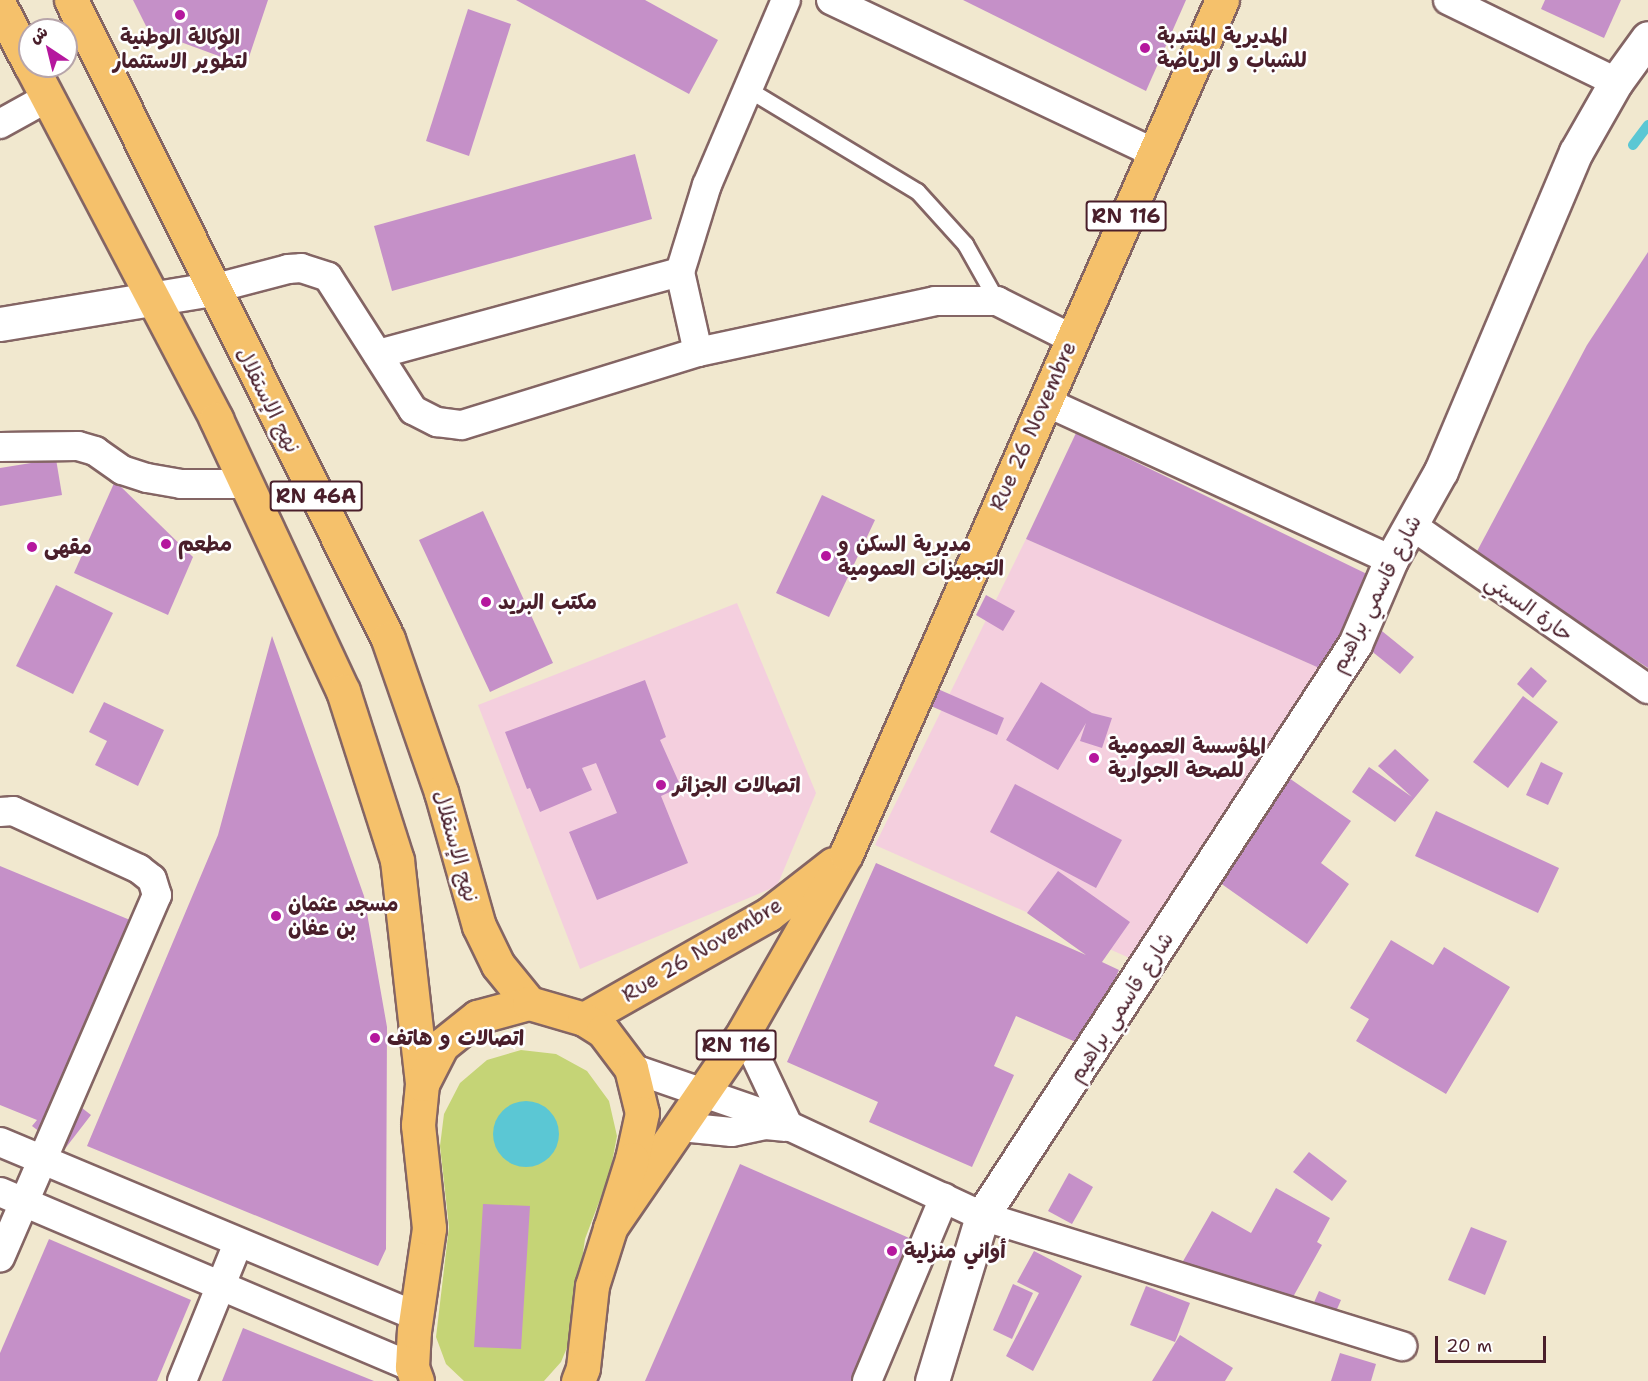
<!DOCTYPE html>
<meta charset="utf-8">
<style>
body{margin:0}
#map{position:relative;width:1648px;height:1381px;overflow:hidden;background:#f1e8cf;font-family:"Shantell Sans","Playpen Sans Arabic",sans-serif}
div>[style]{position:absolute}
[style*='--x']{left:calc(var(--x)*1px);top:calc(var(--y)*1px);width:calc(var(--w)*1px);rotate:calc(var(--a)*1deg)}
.built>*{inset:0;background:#f4cfde}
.green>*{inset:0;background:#c5d476}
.water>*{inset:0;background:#5bc7d4}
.round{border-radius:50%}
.stream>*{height:10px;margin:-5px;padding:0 5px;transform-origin:5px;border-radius:5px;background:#5bc7d4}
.building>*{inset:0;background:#c590c8}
.roads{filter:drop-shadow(2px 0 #846564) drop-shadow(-2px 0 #846564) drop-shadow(0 2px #846564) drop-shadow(0 -2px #846564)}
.service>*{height:15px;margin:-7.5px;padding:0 7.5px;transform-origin:7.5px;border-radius:7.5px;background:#fff}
.minor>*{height:28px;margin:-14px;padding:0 14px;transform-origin:14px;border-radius:14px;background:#fff}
.tertiary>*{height:33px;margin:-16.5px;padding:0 16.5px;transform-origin:16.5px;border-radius:16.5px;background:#fff}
.primary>*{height:33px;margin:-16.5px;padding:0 16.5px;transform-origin:16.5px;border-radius:16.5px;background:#f5c16b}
.dots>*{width:16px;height:16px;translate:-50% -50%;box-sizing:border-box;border:3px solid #fff;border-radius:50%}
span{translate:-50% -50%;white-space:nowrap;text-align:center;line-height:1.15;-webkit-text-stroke:5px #fff;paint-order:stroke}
.shield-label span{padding:2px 4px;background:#fff;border:2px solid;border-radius:4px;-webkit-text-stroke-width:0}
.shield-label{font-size:20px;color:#4a1f2b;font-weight:700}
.poi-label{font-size:21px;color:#4a1f2b;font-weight:700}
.left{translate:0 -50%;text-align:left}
.street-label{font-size:21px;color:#4a1f2b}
.north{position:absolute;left:18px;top:18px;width:60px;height:60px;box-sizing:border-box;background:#fff;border:2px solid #b7a5aa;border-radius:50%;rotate:325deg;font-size:16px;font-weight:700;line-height:24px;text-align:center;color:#4a1f2b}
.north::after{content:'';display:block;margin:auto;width:21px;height:27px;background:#b5179e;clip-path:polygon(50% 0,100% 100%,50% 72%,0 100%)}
.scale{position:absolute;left:1435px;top:1336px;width:111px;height:27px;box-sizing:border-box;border:3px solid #4a1f2b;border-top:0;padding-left:8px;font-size:18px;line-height:21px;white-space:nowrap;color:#4a1f2b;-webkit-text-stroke:4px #fff;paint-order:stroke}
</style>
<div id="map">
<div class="built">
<i style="clip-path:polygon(1026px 539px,1326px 671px,1134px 960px,875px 845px)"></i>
<i style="clip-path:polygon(737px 603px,816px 793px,777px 886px,580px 969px,478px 705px)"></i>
</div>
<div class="green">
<i style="clip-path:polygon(521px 1050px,556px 1054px,587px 1071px,609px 1101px,617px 1136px,610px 1173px,585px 1239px,571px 1338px,561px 1362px,544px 1381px,464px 1381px,446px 1364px,436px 1337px,449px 1227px,440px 1146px,444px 1114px,460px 1083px,487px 1060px)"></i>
</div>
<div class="water">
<i class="round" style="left:493px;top:1101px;width:66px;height:66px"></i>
</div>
<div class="stream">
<i style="--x:1633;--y:145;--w:25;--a:-53"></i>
</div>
<div class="building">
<i style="clip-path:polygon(133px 0,268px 0,246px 66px,148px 30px)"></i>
<i style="clip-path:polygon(516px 0,645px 0,718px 40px,689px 94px)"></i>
<i style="clip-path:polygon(963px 0,1186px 0,1146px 91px)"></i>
<i style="clip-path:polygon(1545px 0,1621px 0,1604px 38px,1541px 9px)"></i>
<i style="clip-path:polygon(468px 9px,511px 24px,469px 156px,426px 141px)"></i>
<i style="clip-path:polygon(635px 154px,652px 219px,392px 291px,374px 226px)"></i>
<i style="clip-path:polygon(1648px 252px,1648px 668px,1475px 555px,1587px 345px)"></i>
<i style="clip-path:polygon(1076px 433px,1369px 575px,1326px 671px,1026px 539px)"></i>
<i style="clip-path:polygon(56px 459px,62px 495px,0 506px,0 468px)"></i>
<i style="clip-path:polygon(115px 481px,193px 557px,168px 615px,74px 573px)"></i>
<i style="clip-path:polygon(822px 495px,875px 520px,829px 617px,776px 593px)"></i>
<i style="clip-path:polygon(483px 511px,553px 663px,490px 692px,419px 540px)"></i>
<i style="clip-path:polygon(56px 585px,113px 613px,73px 694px,16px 666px)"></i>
<i style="clip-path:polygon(986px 595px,1015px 611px,1003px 631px,976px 615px)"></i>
<i style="clip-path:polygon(1372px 623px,1414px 657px,1400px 674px,1359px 641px)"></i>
<i style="clip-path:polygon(272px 636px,364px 896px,387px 1027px,386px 1249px,378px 1266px,87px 1146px,218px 835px)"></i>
<i style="clip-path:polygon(1531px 667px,1547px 681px,1533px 698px,1517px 684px)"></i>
<i style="clip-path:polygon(645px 680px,666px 737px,660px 740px,681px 787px,661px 796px,688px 863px,597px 900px,569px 832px,617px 813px,596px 763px,582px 768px,592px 790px,540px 812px,530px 788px,527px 789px,505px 732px)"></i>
<i style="clip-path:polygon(1041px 682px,1092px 713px,1112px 718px,1102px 748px,1080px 741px,1086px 723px,1058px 770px,1006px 740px)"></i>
<i style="clip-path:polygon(931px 686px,1004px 718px,997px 735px,924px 703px)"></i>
<i style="clip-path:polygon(1523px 696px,1558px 722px,1508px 788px,1473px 762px)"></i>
<i style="clip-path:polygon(104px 702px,164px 730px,138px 786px,95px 765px,107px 741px,89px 732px)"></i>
<i style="clip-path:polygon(1395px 749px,1429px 780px,1395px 822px,1352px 792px,1369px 767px,1412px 797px,1378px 766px)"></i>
<i style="clip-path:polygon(1541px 762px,1563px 773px,1548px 805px,1526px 795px)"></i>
<i style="clip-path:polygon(1289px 778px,1351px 821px,1321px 863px,1349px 884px,1307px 944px,1206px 873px,1248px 837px)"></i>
<i style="clip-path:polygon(1015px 784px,1122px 840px,1096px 888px,990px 832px)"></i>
<i style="clip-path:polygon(1436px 811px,1559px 868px,1538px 913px,1415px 856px)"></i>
<i style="clip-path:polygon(876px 863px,1086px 955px,1027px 913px,1058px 871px,1130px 922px,1102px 962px,1119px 970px,1085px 1046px,1016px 1016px,994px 1066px,1014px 1075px,972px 1167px,869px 1122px,878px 1102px,787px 1062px)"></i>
<i style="clip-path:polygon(0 866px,130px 920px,55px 1096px,59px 1090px,91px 1115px,64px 1150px,32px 1126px,37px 1120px,0 1105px)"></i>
<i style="clip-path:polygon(1391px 940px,1433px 965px,1444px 947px,1510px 987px,1446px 1094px,1356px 1041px,1369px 1019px,1350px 1008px)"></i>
<i style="clip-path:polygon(1309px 1152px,1347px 1181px,1332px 1201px,1293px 1172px)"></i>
<i style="clip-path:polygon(740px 1164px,916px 1241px,854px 1381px,645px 1381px)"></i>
<i style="clip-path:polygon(1069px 1173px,1093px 1187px,1072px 1224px,1048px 1211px)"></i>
<i style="clip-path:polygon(1276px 1188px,1330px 1218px,1317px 1242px,1322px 1245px,1288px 1306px,1248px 1299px,1182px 1263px,1212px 1211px,1251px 1233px)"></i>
<i style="clip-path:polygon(483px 1204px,530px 1206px,521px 1349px,474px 1347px)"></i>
<i style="clip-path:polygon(1471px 1227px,1507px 1241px,1485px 1295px,1448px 1280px)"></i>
<i style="clip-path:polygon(49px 1239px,191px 1300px,157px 1381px,0 1381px,0 1353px)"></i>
<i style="clip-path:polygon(1034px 1251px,1082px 1276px,1033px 1371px,1006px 1356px,1039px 1293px,1017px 1282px)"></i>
<i style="clip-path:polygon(1013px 1284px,1033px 1293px,1012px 1339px,993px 1330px)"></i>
<i style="clip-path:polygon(1146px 1286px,1190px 1303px,1175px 1342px,1130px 1325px)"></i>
<i style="clip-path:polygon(1319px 1291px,1341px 1300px,1331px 1323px,1309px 1314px)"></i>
<i style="clip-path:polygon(243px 1328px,374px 1381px,222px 1381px)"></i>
<i style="clip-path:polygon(1180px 1335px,1233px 1368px,1225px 1381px,1152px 1381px)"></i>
<i style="clip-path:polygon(1340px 1353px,1376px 1364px,1371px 1381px,1331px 1381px)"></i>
</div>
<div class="roads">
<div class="service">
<i style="--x:751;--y:91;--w:194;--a:31.1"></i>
<i style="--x:917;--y:191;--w:72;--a:47.8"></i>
<i style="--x:965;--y:244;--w:65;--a:60.7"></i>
</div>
<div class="minor">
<i style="--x:831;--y:0;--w:357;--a:25.3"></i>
<i style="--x:1448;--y:0;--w:187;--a:26"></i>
<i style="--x:0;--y:124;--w:54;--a:-29"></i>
<i style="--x:212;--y:289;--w:79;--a:-14.7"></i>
<i style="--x:288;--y:269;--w:13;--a:-4"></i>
<i style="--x:301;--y:268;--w:28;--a:18"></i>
<i style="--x:328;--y:277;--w:158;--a:57.4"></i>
<i style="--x:413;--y:410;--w:27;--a:27"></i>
<i style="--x:437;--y:422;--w:25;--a:7"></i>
<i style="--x:462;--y:425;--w:247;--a:-17.2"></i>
<i style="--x:698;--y:352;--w:242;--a:-12.1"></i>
<i style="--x:935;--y:301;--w:62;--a:0"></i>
<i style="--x:997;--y:301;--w:83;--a:26.6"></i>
<i style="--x:698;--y:352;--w:82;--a:-102.7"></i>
<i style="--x:680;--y:272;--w:91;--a:-72.8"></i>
<i style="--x:707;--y:185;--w:201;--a:-66.9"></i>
<i style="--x:378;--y:354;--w:313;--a:-15.2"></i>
<i style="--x:1044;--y:401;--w:382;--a:24.6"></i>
<i style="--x:0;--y:447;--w:78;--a:-0.7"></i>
<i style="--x:78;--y:446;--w:18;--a:16"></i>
<i style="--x:95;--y:451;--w:33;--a:35"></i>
<i style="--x:122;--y:470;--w:26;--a:18"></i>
<i style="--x:147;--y:478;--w:35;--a:10"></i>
<i style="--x:181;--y:484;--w:64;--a:0"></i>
<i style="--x:1411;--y:525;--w:288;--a:34.7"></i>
<i style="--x:0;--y:812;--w:13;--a:-4"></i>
<i style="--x:13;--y:811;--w:139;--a:24.7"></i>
<i style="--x:139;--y:869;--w:16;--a:38"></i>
<i style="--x:152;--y:879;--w:17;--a:73"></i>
<i style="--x:157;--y:895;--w:395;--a:113.4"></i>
<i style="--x:744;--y:1032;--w:105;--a:64.7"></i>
<i style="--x:631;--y:1068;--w:135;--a:19"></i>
<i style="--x:759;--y:1112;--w:246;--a:25"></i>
<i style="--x:982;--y:1216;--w:440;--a:17.2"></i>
<i style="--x:681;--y:1127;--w:51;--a:5.6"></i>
<i style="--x:732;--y:1132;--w:35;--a:-12"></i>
<i style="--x:766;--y:1125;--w:18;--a:6"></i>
<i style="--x:0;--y:1142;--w:450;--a:22.7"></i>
<i style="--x:0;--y:1192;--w:448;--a:23"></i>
<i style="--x:182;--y:1381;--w:149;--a:-67.9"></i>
<i style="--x:867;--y:1381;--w:199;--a:-67.2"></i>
</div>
<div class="tertiary">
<i style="--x:0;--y:324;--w:215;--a:-9.4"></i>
<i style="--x:932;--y:1381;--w:172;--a:-73.1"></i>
<i style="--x:982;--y:1216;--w:683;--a:-56.89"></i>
<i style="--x:1355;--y:644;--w:91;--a:-66.8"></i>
<i style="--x:1391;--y:560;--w:102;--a:-60.7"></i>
<i style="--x:1441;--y:471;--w:346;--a:-67.1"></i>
<i style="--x:1576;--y:152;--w:81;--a:-60.3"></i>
<i style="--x:1616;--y:82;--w:54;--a:-54"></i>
</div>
<div class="primary">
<i style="--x:71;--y:0;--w:713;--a:63.61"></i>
<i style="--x:388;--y:639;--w:162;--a:70.9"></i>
<i style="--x:441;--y:792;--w:139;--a:74.2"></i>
<i style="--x:479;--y:926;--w:43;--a:64"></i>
<i style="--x:498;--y:965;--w:49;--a:50.8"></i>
<i style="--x:0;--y:6;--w:66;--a:63"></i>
<i style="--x:31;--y:66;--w:399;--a:62.3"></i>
<i style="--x:216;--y:419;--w:300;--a:65"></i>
<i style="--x:343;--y:691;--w:177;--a:72.3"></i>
<i style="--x:397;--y:860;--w:225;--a:83.6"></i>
<i style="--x:584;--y:1019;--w:213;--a:-29.6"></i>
<i style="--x:769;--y:914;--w:81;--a:-38"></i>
<i style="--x:610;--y:1228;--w:237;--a:-55.6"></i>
<i style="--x:744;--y:1032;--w:205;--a:-60.2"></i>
<i style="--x:846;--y:854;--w:933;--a:-66.24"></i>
<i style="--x:417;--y:1381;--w:15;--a:-110"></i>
<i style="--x:412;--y:1367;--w:36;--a:-87"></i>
<i style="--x:414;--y:1331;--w:104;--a:-81.7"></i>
<i style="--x:429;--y:1228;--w:104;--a:-96.1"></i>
<i style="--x:418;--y:1125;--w:41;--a:-84.4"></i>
<i style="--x:422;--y:1084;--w:44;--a:-62.9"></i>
<i style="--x:442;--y:1045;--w:45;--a:-38.7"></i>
<i style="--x:477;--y:1017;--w:54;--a:-15.1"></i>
<i style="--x:529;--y:1003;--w:57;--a:16.2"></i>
<i style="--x:584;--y:1019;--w:22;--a:32"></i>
<i style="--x:603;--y:1031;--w:46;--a:52.9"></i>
<i style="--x:631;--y:1068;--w:46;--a:76.3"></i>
<i style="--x:642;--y:1113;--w:47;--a:102.3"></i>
<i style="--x:632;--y:1159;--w:133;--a:107.5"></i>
<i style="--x:592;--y:1286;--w:82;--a:96.3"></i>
<i style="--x:583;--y:1368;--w:14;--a:111"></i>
</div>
</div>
<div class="dots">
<i style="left:180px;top:15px;background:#b5179e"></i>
<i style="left:1145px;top:48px;background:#b5179e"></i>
<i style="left:166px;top:544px;background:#b5179e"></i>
<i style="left:32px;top:547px;background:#b5179e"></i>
<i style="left:826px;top:556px;background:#b5179e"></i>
<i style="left:486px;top:602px;background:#b5179e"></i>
<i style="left:1094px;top:758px;background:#b5179e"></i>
<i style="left:661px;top:785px;background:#b5179e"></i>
<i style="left:276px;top:916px;background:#b5179e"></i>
<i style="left:375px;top:1038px;background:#b5179e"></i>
<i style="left:892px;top:1251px;background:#b5179e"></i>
</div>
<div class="shield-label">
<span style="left:1126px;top:216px">RN 116</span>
<span style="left:316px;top:496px">RN 46A</span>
<span style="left:736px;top:1045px">RN 116</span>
</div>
<div class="poi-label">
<span class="left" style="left:1157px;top:48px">المديرية المنتدبة<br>للشباب و الرياضة</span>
<span style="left:180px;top:49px">الوكالة الوطنية<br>لتطوير الاستثمار</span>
<span class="left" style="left:178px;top:544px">مطعم</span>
<span class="left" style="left:838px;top:556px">مديرية السكن و<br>التجهيزات العمومية</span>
<span class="left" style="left:44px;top:547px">مقهى</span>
<span class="left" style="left:498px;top:602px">مكتب البريد</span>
<span class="left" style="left:1108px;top:758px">المؤسسة العمومية<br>للصحة الجوارية</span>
<span class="left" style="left:673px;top:785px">اتصالات الجزائر</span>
<span class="left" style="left:288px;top:916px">مسجد عثمان<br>بن عفان</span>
<span class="left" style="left:387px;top:1038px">اتصالات و هاتف</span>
<span class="left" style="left:904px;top:1251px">أواني منزلية</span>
</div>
<div class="street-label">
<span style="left:268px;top:400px;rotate:63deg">نهج الإستقلال</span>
<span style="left:1033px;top:426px;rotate:-66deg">Rue 26 Novembre</span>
<span style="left:1376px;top:594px;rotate:-63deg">شارع قاسمي براهيم</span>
<span style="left:1529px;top:608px;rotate:35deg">حارة السبتي</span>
<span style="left:456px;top:846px;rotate:74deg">نهج الإستقلال</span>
<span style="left:702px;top:950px;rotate:-31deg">Rue 26 Novembre</span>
<span style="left:1121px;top:1007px;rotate:-57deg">شارع قاسمي براهيم</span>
</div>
<div class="north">ش</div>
<div class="scale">20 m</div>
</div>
